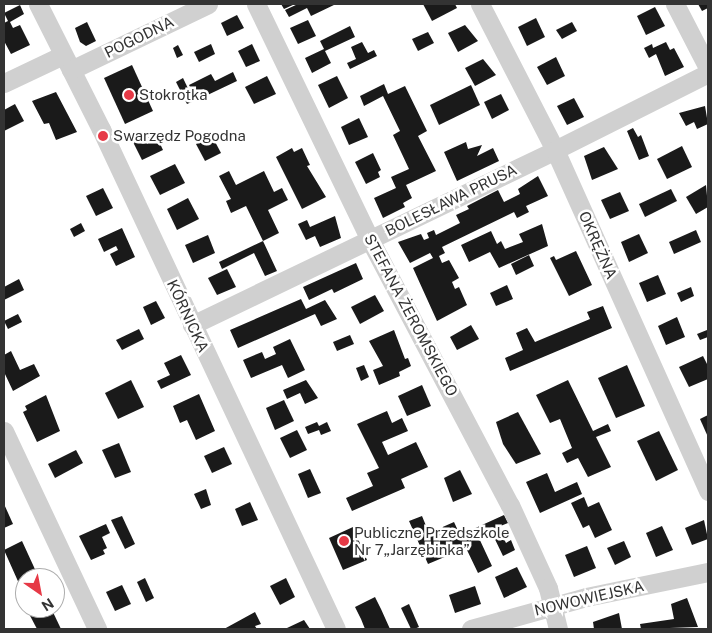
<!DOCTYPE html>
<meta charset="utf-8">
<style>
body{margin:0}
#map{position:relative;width:712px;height:633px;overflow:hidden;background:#fff;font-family:"Public Sans",sans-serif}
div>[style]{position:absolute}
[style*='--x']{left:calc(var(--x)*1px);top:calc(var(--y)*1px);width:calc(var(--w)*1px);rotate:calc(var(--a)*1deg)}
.building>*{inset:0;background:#1a1a1a}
.minor>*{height:19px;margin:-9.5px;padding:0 9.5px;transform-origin:9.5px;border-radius:9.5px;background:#d0d0d0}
.dots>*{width:14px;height:14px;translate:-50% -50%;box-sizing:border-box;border:2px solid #fff;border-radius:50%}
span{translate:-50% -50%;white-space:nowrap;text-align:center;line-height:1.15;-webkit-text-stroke:5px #fff;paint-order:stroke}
.street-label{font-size:15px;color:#333}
.poi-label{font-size:15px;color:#333}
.left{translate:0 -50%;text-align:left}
.frame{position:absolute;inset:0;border:5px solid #333;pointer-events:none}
.north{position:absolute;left:15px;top:568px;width:50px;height:50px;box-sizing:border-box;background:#fff;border:1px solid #adadad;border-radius:50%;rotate:147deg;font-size:14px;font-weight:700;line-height:20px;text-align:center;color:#333}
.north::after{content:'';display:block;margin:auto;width:18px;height:22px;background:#e63946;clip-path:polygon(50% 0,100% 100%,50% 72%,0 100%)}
</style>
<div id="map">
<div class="building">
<i style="clip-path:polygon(281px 4px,295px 4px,284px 9px)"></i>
<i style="clip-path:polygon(298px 4px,336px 4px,311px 16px,307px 8px,289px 17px,285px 10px)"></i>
<i style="clip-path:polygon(423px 4px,455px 4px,457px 8px,432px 21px)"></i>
<i style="clip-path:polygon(698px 4px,708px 4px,708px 8px,702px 11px)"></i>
<i style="clip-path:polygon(20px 5px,24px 14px,10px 22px,13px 28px,20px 25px,30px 45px,11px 54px,4px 41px,4px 23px,8px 21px,4px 13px)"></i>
<i style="clip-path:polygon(655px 7px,665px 26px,646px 35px,637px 16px)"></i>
<i style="clip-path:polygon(237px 15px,244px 28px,227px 36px,221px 23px)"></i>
<i style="clip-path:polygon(536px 18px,545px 37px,527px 46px,518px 27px)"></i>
<i style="clip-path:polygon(308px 20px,316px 36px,298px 44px,290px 28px)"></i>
<i style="clip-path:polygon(87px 22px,96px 41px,86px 46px,80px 42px,75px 28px)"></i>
<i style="clip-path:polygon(572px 22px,577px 31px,562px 39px,556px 30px)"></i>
<i style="clip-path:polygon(465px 25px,478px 41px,458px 52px,448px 33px)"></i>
<i style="clip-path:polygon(350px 26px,355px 37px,325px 51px,331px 63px,312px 73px,305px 58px,324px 49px,320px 41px)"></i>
<i style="clip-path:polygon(428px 32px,434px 43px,418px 51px,412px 39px)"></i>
<i style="clip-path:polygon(362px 42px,368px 53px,374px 50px,377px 56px,350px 69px,347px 63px,356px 59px,351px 47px)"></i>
<i style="clip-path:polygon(666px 42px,670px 50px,674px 48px,684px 67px,665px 76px,656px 54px,649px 58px,644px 48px,652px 44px,653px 48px)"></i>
<i style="clip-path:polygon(211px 44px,215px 54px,199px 62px,194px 52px)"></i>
<i style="clip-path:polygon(252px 44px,260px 61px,246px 67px,238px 51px)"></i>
<i style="clip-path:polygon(178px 45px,183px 55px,177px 58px,173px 48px)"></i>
<i style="clip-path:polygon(556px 57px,565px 76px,547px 85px,537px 67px)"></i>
<i style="clip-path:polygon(483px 59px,496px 75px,475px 86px,465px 68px)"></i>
<i style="clip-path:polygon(132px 65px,153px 111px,125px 124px,104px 78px)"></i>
<i style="clip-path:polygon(233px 72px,237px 81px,197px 100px,189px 85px,211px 74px,215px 81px)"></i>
<i style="clip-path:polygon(267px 76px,276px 94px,254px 104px,245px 87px)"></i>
<i style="clip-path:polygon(337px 76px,348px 98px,329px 108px,318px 85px)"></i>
<i style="clip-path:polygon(183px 78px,194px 101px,187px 104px,176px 82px)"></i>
<i style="clip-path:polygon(384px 84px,388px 94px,405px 86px,427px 131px,418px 136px,436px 171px,406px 185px,412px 198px,403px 203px,405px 207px,383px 218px,374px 198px,396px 188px,391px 177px,409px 169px,393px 135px,400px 131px,383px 96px,364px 106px,360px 96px)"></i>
<i style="clip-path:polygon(471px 85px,480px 105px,439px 125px,430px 105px)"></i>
<i style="clip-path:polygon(56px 92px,77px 132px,56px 140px,49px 123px,44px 124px,32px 101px)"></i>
<i style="clip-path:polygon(501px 94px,509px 110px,492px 119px,484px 102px)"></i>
<i style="clip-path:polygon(574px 98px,584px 117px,567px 125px,557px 106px)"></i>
<i style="clip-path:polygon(15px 104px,24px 121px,4px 131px,4px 110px)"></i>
<i style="clip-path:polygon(705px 106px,708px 124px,697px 129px,694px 122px,686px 126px,679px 113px)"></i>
<i style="clip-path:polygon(359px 118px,368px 137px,349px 145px,341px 127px)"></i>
<i style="clip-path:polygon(633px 128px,638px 137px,641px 135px,649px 156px,639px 160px,627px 131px)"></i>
<i style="clip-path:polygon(154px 131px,163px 150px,142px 160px,133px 142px)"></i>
<i style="clip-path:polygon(212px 136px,221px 153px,205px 161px,196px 144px)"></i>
<i style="clip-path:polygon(466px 142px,468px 149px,482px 145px,477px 156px,493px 148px,499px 161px,457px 181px,444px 152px)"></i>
<i style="clip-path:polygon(682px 146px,692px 167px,667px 179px,657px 159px)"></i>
<i style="clip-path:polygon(604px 147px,618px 169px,592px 180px,584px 156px)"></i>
<i style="clip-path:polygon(292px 148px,294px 152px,302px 148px,310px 165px,307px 166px,326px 197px,302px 209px,276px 157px)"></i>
<i style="clip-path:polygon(373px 153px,381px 170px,378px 172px,380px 177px,366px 184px,355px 162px)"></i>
<i style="clip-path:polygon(175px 164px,185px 183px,160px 195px,150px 176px)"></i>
<i style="clip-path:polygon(229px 171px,236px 185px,264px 171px,274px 192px,282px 188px,288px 200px,268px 210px,279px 233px,263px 241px,246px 206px,231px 213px,226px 201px,231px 199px,219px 176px)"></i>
<i style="clip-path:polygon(538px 176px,548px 196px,526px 206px,529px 212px,517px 218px,514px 212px,510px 214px,442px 247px,445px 253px,439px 256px,442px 263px,449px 260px,459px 278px,452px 282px,455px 289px,459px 287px,467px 305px,437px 321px,413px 268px,433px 258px,430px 253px,410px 263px,398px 242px,421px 234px,424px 240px,429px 238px,427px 233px,434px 230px,436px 235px,460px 223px,456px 215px,469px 209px,467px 206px,498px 190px,504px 202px,520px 194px,518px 189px)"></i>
<i style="clip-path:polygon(706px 185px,708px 207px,696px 214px,686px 197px)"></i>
<i style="clip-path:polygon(103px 188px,113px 208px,96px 216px,86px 196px)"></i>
<i style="clip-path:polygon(671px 189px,677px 201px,645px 217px,639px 204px)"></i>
<i style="clip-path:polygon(620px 192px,629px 211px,610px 219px,601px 200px)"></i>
<i style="clip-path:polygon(188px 198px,199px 219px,177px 230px,167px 209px)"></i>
<i style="clip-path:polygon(335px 216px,341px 238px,320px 247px,315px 236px,306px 240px,298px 224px,307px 220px,310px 227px)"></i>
<i style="clip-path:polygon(81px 223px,85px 231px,74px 237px,70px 229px)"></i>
<i style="clip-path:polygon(542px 224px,548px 246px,499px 268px,490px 252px,469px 262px,461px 245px,491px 231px,497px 244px,501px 241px,505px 249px,523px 242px,519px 234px)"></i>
<i style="clip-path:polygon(122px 228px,135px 257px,116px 266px,110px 254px,118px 250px,116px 246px,104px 252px,98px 239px)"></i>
<i style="clip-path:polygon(696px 230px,701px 242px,674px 254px,669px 242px)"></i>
<i style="clip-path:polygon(639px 234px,648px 253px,629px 262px,621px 242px)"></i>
<i style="clip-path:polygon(208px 235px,215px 253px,193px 263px,185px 245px)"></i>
<i style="clip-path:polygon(263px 241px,277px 271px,265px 276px,254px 253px,222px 269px,219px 262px)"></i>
<i style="clip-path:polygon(576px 251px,592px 285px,569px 296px,550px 258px,554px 256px,556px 260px)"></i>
<i style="clip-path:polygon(529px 255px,534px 266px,516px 275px,511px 264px)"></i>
<i style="clip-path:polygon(356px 263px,363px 279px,334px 293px,332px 289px,309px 300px,303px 287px)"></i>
<i style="clip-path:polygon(227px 269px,236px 287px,217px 295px,208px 278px)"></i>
<i style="clip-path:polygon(658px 275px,666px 294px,647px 302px,639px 283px)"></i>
<i style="clip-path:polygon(19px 279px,24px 290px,4px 300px,4px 287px)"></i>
<i style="clip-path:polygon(507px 285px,513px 299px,496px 306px,490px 293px)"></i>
<i style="clip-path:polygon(691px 287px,694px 296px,681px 302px,677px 293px)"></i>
<i style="clip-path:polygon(375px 295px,384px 311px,360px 324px,351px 307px)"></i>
<i style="clip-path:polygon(301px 299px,306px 309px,325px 300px,337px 319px,321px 326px,315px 314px,238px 348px,230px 330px)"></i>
<i style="clip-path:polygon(156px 301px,165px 318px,151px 325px,143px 307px)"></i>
<i style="clip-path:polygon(603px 306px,612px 328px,510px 371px,505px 358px,523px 350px,516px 333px,527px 328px,535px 342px,590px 319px,587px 312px)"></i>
<i style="clip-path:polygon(18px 314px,22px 322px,8px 329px,4px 321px)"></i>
<i style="clip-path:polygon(677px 317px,685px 337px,666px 345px,658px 326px)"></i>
<i style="clip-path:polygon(471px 325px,479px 339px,457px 350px,450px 337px)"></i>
<i style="clip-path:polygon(139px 329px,144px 339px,122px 350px,116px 340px)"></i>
<i style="clip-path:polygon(394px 330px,405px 359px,408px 358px,411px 366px,399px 372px,400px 376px,379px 385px,373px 370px,383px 366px,369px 341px)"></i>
<i style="clip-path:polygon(707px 330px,708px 337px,700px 340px,697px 334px)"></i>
<i style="clip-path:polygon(350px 335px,354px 344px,337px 351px,333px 342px)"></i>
<i style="clip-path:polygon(290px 339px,305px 370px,288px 378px,282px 365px,251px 378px,243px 360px,262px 352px,265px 359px,276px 354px,273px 347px)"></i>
<i style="clip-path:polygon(11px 351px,20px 370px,34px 364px,40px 376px,13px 391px,4px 372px,4px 355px)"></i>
<i style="clip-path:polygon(181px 355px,191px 375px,161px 389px,157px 381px,170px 375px,164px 363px)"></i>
<i style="clip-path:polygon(703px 356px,708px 366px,708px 379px,689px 387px,679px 367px)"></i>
<i style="clip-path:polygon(364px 365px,369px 377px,361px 381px,356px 368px)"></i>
<i style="clip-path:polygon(627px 365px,645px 406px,616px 418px,598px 378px)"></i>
<i style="clip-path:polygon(131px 380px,144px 407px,118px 419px,105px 393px)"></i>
<i style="clip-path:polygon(306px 380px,318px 398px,305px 404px,300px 393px,287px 399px,283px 390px)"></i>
<i style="clip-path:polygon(568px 380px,593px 431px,608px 424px,611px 431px,596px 437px,611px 467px,588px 477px,578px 458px,567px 463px,562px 453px,572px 448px,560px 419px,550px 423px,536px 395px)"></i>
<i style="clip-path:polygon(422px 385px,431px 406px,407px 416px,398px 396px)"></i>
<i style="clip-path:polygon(199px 394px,215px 431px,196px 440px,187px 420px,180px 423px,173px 406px)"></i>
<i style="clip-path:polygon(46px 395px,60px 431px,37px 442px,23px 412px,27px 410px,25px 406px)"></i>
<i style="clip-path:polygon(284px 400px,294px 421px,275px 430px,266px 408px)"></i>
<i style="clip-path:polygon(387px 411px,392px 423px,402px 418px,408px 431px,382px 442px,388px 455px,416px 442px,428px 467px,401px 479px,405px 488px,352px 511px,346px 498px,373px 486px,367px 473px,379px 468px,357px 424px)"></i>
<i style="clip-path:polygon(518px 412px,541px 454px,516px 464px,503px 444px,496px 422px)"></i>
<i style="clip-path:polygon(708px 415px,708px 437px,700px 419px)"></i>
<i style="clip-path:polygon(317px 422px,319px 426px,327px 422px,331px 431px,321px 435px,319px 430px,308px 434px,305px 427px)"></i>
<i style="clip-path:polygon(297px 430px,307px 450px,290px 458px,280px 438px)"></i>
<i style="clip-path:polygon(659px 431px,678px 470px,656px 481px,637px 441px)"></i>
<i style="clip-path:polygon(119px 443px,131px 472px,115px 478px,102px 450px)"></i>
<i style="clip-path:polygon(224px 447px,232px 464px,212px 473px,204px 456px)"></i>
<i style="clip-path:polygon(76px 450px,83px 463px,55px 478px,48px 464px)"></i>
<i style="clip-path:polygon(310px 469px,321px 493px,308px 498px,298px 474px)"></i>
<i style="clip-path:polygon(460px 470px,472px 494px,453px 502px,444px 478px)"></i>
<i style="clip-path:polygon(547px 473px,555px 492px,577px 482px,582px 494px,540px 513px,526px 482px)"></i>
<i style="clip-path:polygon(206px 489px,211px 505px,201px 509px,194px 494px)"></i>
<i style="clip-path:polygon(584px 497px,588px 507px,599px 502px,612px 530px,595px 538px,589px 525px,583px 528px,571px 503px)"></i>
<i style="clip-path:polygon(250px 502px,258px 520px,242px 526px,235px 509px)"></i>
<i style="clip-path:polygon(4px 504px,13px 524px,4px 528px)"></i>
<i style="clip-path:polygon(504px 515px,508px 523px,498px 527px,506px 543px,511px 540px,515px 550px,503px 556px,491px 531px,478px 536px,492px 566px,478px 573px,466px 548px,428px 564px,409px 521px,422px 516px,429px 533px,454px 522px,460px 535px)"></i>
<i style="clip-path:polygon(122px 516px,135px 544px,125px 549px,111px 520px)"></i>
<i style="clip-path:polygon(704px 520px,708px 539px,692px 545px,685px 528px)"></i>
<i style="clip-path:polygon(106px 524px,110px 533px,102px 537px,107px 548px,103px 550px,105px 554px,91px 560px,79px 536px)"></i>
<i style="clip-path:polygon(662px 526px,673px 550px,656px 557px,646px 533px)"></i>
<i style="clip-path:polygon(353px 527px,367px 560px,343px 570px,329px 538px)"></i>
<i style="clip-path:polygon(22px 541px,39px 578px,25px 578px,25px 586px,21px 588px,4px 550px)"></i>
<i style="clip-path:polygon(624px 541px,631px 557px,615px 565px,607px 548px)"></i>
<i style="clip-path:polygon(587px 546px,596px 568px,574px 577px,565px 555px)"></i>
<i style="clip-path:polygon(517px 567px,527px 587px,504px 598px,495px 577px)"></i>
<i style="clip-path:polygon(145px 578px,154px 598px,146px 602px,137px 582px)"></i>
<i style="clip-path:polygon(286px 578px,295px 597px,280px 605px,270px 586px)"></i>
<i style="clip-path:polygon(122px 585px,131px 604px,115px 611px,106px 592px)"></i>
<i style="clip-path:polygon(475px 586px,481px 604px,455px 613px,449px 595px)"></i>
<i style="clip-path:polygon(375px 597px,381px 609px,390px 629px,365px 629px,361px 619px,355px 607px)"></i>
<i style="clip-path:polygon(687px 598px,698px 627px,641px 629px,640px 624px,674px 619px,671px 604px)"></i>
<i style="clip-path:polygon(409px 604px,419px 627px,414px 629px,411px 629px,401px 608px)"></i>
<i style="clip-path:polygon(26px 608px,51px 608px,61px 629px,37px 629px)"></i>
<i style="clip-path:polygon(255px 612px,261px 624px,255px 626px,257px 629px,224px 629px)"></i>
<i style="clip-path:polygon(619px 613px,622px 629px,594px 629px,593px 622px)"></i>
<i style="clip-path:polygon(304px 620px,310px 629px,288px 629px,287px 628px)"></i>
</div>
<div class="minor">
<i style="--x:38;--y:4;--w:140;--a:63.3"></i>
<i style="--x:101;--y:129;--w:552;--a:64.83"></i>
<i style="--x:256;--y:4;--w:262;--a:64.2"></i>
<i style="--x:370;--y:240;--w:300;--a:62.2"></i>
<i style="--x:510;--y:505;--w:91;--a:65.4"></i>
<i style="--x:548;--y:588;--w:42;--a:76.3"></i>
<i style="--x:480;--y:4;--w:164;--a:62.8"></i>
<i style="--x:555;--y:150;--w:374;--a:65.8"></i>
<i style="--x:675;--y:4;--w:72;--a:62.7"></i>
<i style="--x:71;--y:70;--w:152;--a:-25.7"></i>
<i style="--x:4;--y:83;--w:65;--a:-25.4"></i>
<i style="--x:192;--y:325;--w:403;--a:-25.7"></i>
<i style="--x:555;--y:150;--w:171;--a:-26.7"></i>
<i style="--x:4;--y:431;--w:219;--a:64.8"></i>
<i style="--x:471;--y:629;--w:119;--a:-15.5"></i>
<i style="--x:586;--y:597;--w:125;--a:-11.6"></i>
</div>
<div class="dots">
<i style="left:129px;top:95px;background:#e63946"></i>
<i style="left:103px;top:136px;background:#e63946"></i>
<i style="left:344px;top:541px;background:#e63946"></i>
</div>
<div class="street-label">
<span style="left:139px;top:37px;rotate:-26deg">POGODNA</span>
<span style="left:451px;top:200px;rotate:-26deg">BOLESŁAWA PRUSA</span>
<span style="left:598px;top:245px;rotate:66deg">OKRĘŻNA</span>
<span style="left:411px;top:315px;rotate:62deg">STEFANA ŻEROMSKIEGO</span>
<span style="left:188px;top:316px;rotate:65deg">KÓRNICKA</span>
<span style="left:589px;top:598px;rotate:-13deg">NOWOWIEJSKA</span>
</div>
<div class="poi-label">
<span class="left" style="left:139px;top:95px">Stokrotka</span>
<span class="left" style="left:113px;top:136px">Swarzędz Pogodna</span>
<span class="left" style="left:354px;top:541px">Publiczne Przedszkole<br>Nr 7„Jarzębinka”</span>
</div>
<div class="frame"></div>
<div class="north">N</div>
</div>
